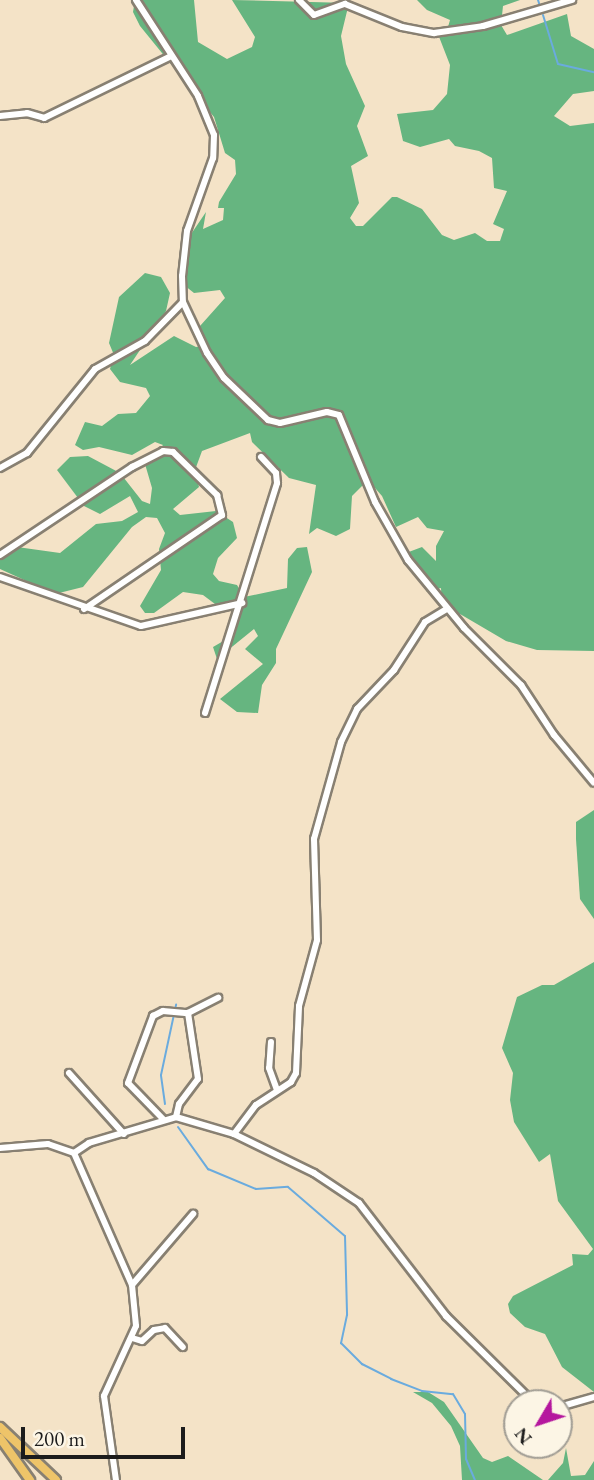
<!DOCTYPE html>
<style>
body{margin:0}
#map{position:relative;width:594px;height:1480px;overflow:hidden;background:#f4e3c7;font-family:"EB Garamond",serif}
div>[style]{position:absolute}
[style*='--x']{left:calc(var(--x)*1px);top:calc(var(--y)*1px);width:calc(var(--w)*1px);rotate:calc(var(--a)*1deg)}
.forest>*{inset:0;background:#66b580}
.stream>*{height:2px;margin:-1px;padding:0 1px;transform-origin:1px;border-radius:1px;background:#6aabde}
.roads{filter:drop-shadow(2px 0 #888072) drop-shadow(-2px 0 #888072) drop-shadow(0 2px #888072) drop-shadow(0 -2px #888072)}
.minor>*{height:6px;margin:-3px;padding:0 3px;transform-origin:3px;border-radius:3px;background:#fff}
.major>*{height:8px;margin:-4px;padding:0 4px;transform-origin:4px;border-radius:4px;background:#eec469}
span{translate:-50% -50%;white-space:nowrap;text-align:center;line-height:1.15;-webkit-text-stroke:5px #fcf5e5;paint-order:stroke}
.north{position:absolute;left:503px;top:1389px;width:70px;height:70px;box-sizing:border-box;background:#fcf5e5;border:2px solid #a29e95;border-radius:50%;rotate:231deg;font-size:19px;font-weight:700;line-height:28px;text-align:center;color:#1c1c1c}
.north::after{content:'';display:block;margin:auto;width:24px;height:32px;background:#b5179e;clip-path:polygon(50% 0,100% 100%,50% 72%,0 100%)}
.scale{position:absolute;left:21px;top:1427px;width:164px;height:32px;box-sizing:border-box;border:4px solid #1c1c1c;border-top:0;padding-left:9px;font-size:21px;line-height:24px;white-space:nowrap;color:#1c1c1c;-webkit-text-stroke:5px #fcf5e5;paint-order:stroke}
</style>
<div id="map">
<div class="forest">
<i style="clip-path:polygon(138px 0,194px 0,198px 42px,227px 59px,252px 47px,255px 37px,232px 0,349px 3px,341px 36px,346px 64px,365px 106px,357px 126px,368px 156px,351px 166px,359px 203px,350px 218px,356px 226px,363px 226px,392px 197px,397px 197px,422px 209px,442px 235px,454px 240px,475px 233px,487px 241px,500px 241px,504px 229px,493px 224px,507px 191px,494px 188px,492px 158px,479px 151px,455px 146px,449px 139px,420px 147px,403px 141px,397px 114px,433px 110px,447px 94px,450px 65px,436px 29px,448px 27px,450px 20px,427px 10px,417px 0,520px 0,503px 6px,501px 25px,507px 35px,567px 14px,571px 36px,594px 49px,594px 91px,573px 94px,554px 116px,570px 126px,594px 123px,594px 651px,537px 650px,506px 641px,460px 614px,442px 611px,441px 588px,427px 592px,406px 553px,422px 547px,436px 561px,436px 546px,444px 531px,427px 528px,418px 517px,396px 527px,382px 496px,368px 480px,352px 496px,350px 529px,336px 536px,317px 528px,309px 534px,316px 485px,289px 478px,252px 442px,250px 433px,202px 451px,195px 470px,199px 487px,173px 509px,180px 515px,216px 511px,233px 522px,237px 538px,218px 558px,213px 574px,219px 581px,237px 585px,244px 597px,287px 588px,288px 559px,297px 548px,307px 547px,312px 572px,276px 649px,276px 663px,262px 685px,258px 713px,237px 712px,220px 699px,263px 664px,245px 649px,258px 636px,254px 629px,217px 659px,213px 647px,232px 636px,243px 604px,219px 607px,203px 595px,183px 592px,154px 613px,145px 613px,140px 606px,161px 570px,159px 549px,165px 533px,157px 518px,146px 517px,132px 527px,83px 587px,55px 594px,0 569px,0 559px,17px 547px,60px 553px,96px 524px,122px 521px,138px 512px,130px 496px,100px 514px,84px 506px,57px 470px,70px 457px,88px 456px,120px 473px,142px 501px,150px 504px,152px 488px,145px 464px,163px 445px,155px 442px,132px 455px,99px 447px,83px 450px,75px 445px,85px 422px,102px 426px,118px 414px,136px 413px,150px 396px,146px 388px,120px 382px,110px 369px,114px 355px,109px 343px,119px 297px,145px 273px,161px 277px,170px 293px,166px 311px,130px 365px,174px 336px,196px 347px,203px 346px,196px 335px,200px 326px,225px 298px,220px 290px,194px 293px,184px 285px,178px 269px,185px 243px,206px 212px,203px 229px,223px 220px,224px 208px,218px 208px,219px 202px,236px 174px,235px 160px,225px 153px,214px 117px,140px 26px,133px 12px,134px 6px,140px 6px)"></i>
<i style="clip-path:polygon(594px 810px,594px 919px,580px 899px,576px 839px,576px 822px)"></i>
<i style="clip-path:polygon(594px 962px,594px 1392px,562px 1367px,545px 1334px,525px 1327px,510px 1313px,508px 1304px,513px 1296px,573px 1265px,572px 1254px,588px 1255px,593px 1249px,558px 1201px,550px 1154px,539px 1162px,514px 1122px,510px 1100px,513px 1073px,502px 1048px,517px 997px,542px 985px,554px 985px)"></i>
<i style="clip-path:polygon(413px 1392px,428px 1392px,444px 1402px,483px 1458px,492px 1462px,508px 1456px,543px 1480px,462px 1480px,460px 1446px,451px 1426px,432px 1403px)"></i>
<i style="clip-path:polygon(566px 1448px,571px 1476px,585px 1475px,594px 1461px,594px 1480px,548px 1480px,563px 1463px)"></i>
</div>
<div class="stream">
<i style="--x:538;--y:0;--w:6;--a:72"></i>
<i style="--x:543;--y:15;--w:51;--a:73"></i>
<i style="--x:558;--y:64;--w:37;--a:13"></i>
<i style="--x:165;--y:1104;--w:29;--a:-98"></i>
<i style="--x:161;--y:1075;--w:72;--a:-77.9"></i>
<i style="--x:178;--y:1127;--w:52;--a:54.5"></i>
<i style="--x:208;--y:1169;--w:52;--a:22.6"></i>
<i style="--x:256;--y:1189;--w:32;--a:-4"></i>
<i style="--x:288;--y:1187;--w:75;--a:40.7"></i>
<i style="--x:345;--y:1236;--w:79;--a:88.5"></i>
<i style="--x:347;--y:1315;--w:29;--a:102"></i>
<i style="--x:341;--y:1343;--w:30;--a:45"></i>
<i style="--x:362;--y:1364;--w:33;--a:27"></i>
<i style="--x:391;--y:1379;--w:33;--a:21"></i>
<i style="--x:422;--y:1391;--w:31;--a:6"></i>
<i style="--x:453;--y:1394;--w:23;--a:59"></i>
<i style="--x:465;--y:1414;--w:45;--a:88.7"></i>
<i style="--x:466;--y:1459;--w:23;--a:67"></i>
</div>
<div class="roads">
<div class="minor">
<i style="--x:136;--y:0;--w:114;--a:57.1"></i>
<i style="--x:198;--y:96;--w:42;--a:67.7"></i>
<i style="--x:214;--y:135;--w:23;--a:92"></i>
<i style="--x:213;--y:158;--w:77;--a:109.6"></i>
<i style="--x:187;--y:231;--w:45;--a:96.3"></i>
<i style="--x:182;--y:276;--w:26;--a:88"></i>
<i style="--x:183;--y:302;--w:56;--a:64.8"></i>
<i style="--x:207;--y:353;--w:30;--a:56"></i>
<i style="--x:224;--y:378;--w:61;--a:43.7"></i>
<i style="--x:268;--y:420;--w:12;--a:14"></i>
<i style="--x:280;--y:423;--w:48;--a:-13.2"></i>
<i style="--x:327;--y:412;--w:12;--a:14"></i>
<i style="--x:339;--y:415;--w:94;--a:67.5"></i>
<i style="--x:375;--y:502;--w:67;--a:60.4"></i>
<i style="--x:408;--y:560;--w:88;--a:50.5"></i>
<i style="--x:464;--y:628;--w:81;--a:45"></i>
<i style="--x:521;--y:685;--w:60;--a:56.6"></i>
<i style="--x:554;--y:735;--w:62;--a:50.2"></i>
<i style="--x:299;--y:0;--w:21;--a:45"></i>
<i style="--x:314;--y:15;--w:33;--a:-20"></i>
<i style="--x:345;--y:4;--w:61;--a:22"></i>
<i style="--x:402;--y:27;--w:33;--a:11"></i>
<i style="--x:434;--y:33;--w:49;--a:-8.1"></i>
<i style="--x:483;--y:26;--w:93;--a:-16.3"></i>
<i style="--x:0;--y:116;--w:27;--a:-6"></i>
<i style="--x:27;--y:113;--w:18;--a:16"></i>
<i style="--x:44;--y:118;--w:141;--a:-26"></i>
<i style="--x:0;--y:468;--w:31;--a:-29"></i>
<i style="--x:27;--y:453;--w:108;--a:-51"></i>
<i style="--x:95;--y:369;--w:57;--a:-29.2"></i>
<i style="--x:145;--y:341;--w:54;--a:-45.7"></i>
<i style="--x:0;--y:555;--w:159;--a:-33.7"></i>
<i style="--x:132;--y:467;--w:35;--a:-27"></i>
<i style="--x:163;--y:451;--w:10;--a:6"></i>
<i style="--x:173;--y:452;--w:62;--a:44.3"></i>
<i style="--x:217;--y:495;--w:21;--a:76"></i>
<i style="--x:222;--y:515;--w:167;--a:145.7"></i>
<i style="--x:0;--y:577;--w:149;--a:19.2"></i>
<i style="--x:141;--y:626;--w:104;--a:-12.8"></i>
<i style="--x:205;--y:713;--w:241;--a:-72.6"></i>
<i style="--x:277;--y:483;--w:10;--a:-96"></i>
<i style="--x:276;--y:473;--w:22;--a:-133"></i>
<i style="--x:271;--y:1042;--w:26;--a:94"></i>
<i style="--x:269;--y:1068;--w:23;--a:70"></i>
<i style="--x:69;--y:1073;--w:82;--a:48"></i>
<i style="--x:176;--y:1117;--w:13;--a:-77"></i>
<i style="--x:179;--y:1104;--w:31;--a:-53"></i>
<i style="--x:198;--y:1079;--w:67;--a:-98.6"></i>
<i style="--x:163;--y:1119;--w:50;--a:-134.2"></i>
<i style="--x:128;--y:1083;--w:72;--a:-69.5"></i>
<i style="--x:153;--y:1016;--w:11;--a:-27"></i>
<i style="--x:163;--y:1011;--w:25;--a:5"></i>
<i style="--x:188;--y:1013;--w:34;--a:-27"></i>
<i style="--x:234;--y:1134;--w:36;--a:-53"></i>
<i style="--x:256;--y:1105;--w:42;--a:-33.3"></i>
<i style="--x:291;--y:1082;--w:10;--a:-61"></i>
<i style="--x:296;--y:1073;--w:67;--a:-87.4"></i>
<i style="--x:299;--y:1006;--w:68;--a:-74.7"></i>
<i style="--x:317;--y:940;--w:101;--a:-91.7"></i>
<i style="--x:314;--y:839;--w:101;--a:-74.4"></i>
<i style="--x:341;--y:742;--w:37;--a:-64"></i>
<i style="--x:357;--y:709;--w:54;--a:-46.5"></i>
<i style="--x:394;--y:670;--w:57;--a:-57.1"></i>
<i style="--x:425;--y:622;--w:26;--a:-31"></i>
<i style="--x:0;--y:1148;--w:48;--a:-4.8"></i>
<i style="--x:48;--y:1144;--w:28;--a:19"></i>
<i style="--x:74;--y:1153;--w:144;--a:66.3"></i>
<i style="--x:132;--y:1285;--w:41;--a:84.4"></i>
<i style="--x:136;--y:1326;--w:77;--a:114.6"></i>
<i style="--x:104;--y:1396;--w:85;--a:81.9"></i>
<i style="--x:74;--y:1153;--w:18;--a:-34"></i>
<i style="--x:89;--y:1143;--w:91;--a:-16.6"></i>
<i style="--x:176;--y:1117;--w:60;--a:16.3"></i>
<i style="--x:234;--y:1134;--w:89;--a:26"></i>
<i style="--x:314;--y:1173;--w:54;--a:33.7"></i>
<i style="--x:359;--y:1203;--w:143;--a:52.4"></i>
<i style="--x:446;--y:1316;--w:124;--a:44.7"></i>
<i style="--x:132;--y:1285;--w:94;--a:-49.3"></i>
<i style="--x:132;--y:1338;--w:10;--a:17"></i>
<i style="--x:142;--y:1341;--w:16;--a:-43"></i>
<i style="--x:154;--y:1330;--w:11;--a:-10"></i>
<i style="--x:165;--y:1328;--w:26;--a:47"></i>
<i style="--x:559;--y:1407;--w:36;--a:-16"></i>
</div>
<div class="major">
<i style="--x:0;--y:1427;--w:77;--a:43.4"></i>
<i style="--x:0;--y:1438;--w:52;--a:54.5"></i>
</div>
</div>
<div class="north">N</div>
<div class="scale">200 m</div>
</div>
